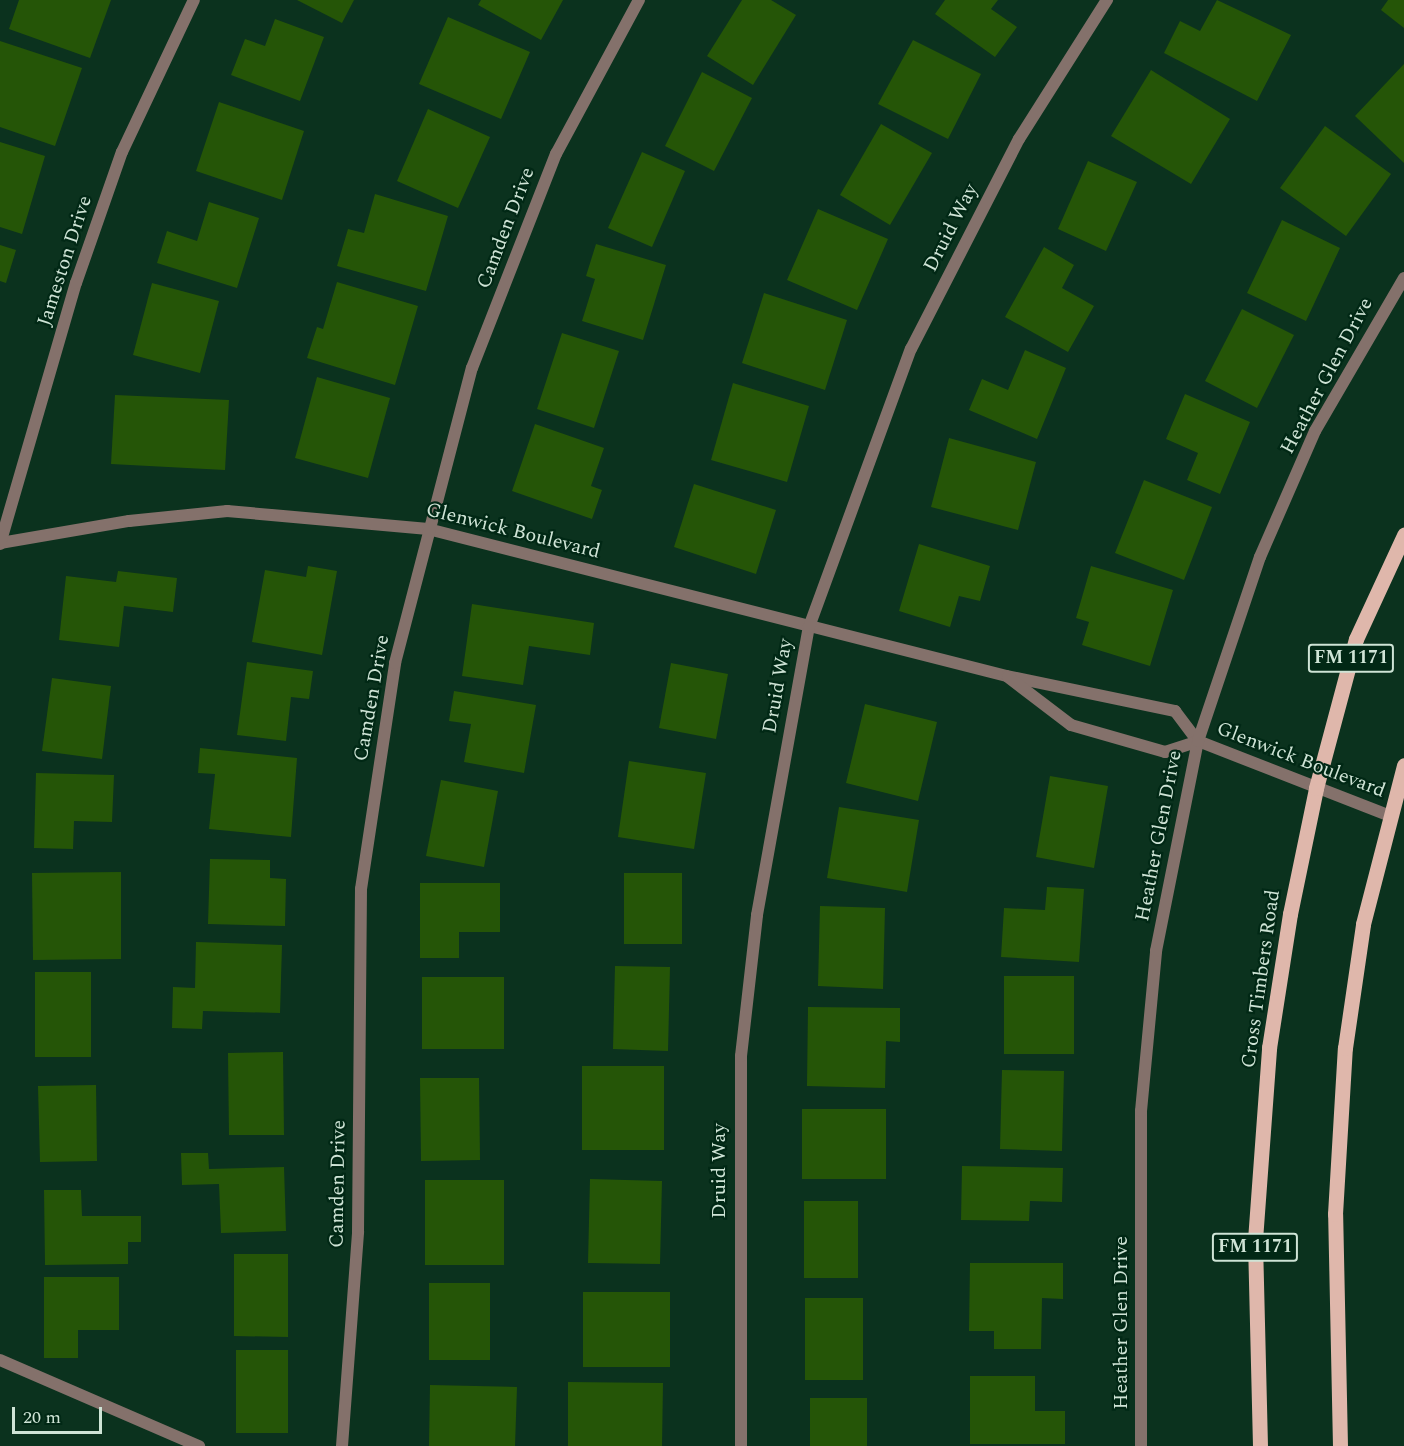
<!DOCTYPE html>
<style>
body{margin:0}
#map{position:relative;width:1404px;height:1446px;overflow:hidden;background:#0b321e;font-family:Spectral,serif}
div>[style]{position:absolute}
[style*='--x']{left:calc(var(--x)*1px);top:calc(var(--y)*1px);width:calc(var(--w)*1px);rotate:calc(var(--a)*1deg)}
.building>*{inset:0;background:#255507}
.street>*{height:12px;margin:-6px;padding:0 6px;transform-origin:6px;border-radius:6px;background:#84716b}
.primary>*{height:15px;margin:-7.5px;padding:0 7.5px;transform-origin:7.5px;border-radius:7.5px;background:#dfb7ab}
span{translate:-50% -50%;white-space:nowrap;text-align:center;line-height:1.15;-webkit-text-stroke:4.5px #012815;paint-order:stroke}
.shield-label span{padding:2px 4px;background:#012815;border:2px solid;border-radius:4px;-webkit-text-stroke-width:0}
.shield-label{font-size:18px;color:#cfe4d6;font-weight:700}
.street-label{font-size:20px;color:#cfe4d6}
.scale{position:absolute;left:12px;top:1407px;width:90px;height:27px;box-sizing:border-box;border:3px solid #cfe4d6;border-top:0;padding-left:8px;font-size:18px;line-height:21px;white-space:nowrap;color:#cfe4d6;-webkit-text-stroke:4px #012815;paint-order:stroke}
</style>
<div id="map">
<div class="building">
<i style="clip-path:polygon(19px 0,111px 0,90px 58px,9px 29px)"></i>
<i style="clip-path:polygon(297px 0,354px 0,342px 23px)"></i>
<i style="clip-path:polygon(481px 0,563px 0,541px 40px,478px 5px)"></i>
<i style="clip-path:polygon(742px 0,771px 0,796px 15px,753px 85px,707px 56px)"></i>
<i style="clip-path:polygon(945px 0,998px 0,991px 9px,1017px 27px,995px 57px,935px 14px)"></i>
<i style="clip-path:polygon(1217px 0,1291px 35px,1257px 101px,1164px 53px,1180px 21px,1200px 31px)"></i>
<i style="clip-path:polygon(1388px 0,1404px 0,1404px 28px,1381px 10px)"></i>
<i style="clip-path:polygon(448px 17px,530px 52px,501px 119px,419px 84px)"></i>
<i style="clip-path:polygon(275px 19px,324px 37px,300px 101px,231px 75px,245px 39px,265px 46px)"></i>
<i style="clip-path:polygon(913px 40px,981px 74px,948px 139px,878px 104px)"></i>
<i style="clip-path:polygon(0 41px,82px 68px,55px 146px,0 127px)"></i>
<i style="clip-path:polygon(1404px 64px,1404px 163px,1355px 116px)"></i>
<i style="clip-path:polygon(1151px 70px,1230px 119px,1191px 184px,1111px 136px)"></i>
<i style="clip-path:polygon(702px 72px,752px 98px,714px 171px,665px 146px)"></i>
<i style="clip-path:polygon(219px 102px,304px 131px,282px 200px,196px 171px)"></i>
<i style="clip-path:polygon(428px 109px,490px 137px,458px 208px,397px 181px)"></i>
<i style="clip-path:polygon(881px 124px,932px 153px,890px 225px,840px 195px)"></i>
<i style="clip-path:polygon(1325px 126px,1391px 174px,1346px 236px,1280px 188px)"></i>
<i style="clip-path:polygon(0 142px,45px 156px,22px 234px,0 227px)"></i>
<i style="clip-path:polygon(642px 152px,685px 171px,652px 247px,608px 228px)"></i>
<i style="clip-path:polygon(1088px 161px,1137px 182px,1106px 251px,1058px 229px)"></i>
<i style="clip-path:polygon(375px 194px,448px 216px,426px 291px,337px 266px,348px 229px,364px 233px)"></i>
<i style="clip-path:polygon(209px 202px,259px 218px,237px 288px,157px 263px,167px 231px,197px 241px)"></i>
<i style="clip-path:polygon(818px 209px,888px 239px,857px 310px,787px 280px)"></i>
<i style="clip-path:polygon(1282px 220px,1340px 248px,1306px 321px,1247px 293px)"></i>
<i style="clip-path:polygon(596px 244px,666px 265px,643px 340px,582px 321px,595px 279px,586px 276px)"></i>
<i style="clip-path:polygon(0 245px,16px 250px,6px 283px,0 281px)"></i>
<i style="clip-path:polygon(1044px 247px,1074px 265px,1062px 288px,1094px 306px,1068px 352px,1005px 317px)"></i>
<i style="clip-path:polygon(337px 282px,418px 306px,395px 385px,307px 358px,317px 327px,323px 329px)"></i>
<i style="clip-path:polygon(152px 283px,219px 301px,200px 373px,133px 355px)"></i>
<i style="clip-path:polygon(764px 293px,847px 320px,825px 390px,742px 363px)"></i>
<i style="clip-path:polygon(1242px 309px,1294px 335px,1257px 408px,1205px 381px)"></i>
<i style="clip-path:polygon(562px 333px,619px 351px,594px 428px,537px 409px)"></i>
<i style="clip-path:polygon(1025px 350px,1066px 368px,1037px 439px,969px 410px,982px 379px,1008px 390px)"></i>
<i style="clip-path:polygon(317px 377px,390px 398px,368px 478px,295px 458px)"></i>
<i style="clip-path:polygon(733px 383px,809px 406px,787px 482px,711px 460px)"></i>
<i style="clip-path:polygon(1185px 394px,1250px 422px,1220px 494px,1187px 480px,1198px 453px,1166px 439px)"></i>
<i style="clip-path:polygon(115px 395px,229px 400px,225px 470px,111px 464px)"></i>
<i style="clip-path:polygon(535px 424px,604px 448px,591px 486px,602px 490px,592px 519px,512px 491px)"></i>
<i style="clip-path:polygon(949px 438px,1036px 462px,1018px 530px,931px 507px)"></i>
<i style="clip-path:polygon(1144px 480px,1212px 507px,1184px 580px,1115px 553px)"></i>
<i style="clip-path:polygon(694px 484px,776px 510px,756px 574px,674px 547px)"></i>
<i style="clip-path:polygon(919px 544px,990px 566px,980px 601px,959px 596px,950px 627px,899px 611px)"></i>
<i style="clip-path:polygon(308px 566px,337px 571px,322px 655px,252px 642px,265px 570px,306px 577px)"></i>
<i style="clip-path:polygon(1091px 566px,1173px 590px,1150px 666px,1082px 645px,1089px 622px,1076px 618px)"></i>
<i style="clip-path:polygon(118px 571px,177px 578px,173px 612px,124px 606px,119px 647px,59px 640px,66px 576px,116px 582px)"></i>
<i style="clip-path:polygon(472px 604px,594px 623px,590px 655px,529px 646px,523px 685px,462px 676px)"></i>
<i style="clip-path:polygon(247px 662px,313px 671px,309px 699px,291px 697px,286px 741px,237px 735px)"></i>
<i style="clip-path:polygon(671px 663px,728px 674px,716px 739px,659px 728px)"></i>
<i style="clip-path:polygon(52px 678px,111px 686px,102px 759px,42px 751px)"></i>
<i style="clip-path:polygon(454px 691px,536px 705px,524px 773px,464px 762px,471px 724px,449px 721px)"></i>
<i style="clip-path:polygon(865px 704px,937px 722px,918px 801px,846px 783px)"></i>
<i style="clip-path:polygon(200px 748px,297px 758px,291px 837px,209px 829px,215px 774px,198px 773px)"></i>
<i style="clip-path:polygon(629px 761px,706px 773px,694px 849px,618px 837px)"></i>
<i style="clip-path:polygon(36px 773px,114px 775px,112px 822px,74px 821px,73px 849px,34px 848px)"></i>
<i style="clip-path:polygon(1050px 776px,1108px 786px,1094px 868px,1036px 857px)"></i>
<i style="clip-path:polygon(441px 780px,498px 791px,484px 867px,426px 856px)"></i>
<i style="clip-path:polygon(839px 807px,919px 820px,907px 892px,827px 878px)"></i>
<i style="clip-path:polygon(210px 859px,270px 860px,270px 878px,286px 879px,285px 926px,208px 924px)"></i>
<i style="clip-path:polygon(121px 872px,121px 959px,33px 960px,32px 873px)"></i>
<i style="clip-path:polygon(624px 873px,682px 873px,682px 944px,624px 944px)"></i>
<i style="clip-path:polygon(420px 883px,500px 883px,500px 932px,459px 932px,459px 958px,420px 958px)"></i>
<i style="clip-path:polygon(1047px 887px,1084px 889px,1079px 962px,1001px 957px,1004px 908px,1045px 910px)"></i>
<i style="clip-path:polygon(820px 906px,885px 908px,883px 989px,818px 986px)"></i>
<i style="clip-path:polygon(196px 942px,282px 945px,280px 1013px,203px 1011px,202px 1029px,172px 1028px,173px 987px,195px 988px)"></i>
<i style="clip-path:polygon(615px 966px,670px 967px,668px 1051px,613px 1049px)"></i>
<i style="clip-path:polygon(35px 972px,91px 972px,91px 1057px,35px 1057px)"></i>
<i style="clip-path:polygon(1004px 976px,1074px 976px,1074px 1054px,1004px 1054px)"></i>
<i style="clip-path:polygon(422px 977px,504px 977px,504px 1049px,422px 1049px)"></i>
<i style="clip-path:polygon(808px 1007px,900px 1008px,900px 1042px,886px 1041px,885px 1088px,807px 1086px)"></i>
<i style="clip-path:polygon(283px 1052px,284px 1135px,229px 1135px,228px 1053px)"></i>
<i style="clip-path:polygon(582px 1066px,664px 1066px,664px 1150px,582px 1150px)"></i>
<i style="clip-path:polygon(1002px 1070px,1064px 1071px,1062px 1151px,1000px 1149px)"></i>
<i style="clip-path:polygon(420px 1078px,479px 1078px,480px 1160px,421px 1161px)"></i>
<i style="clip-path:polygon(96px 1085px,97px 1161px,40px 1162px,38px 1086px)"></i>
<i style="clip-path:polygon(802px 1109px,886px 1109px,886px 1179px,802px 1179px)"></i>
<i style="clip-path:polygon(181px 1153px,208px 1153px,209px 1169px,284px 1167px,286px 1231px,221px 1233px,219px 1184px,182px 1185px)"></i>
<i style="clip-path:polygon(962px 1166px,1063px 1168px,1062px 1202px,1030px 1201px,1029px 1221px,961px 1220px)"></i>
<i style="clip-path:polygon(590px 1179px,662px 1181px,660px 1264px,588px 1263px)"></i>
<i style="clip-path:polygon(425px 1180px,504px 1180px,504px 1265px,425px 1265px)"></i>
<i style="clip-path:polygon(44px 1190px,81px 1190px,82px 1216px,141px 1216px,141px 1242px,128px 1242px,128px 1264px,45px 1265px)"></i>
<i style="clip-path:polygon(804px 1201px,858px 1201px,858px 1278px,804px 1278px)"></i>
<i style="clip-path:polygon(234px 1254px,288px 1254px,288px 1337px,234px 1336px)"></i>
<i style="clip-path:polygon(970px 1263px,1063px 1263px,1063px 1299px,1042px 1298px,1041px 1349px,994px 1349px,994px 1331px,969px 1331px)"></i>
<i style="clip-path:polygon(44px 1277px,119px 1277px,119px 1330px,78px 1330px,78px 1358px,44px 1358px)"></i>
<i style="clip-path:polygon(429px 1283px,490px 1283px,490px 1360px,429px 1360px)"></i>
<i style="clip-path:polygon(583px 1292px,670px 1292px,670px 1367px,583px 1367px)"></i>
<i style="clip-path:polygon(805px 1298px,863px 1298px,863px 1380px,805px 1380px)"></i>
<i style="clip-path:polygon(236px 1350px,288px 1350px,288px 1433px,236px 1433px)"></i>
<i style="clip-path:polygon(970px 1376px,1035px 1376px,1035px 1411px,1065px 1411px,1065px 1444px,970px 1444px)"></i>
<i style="clip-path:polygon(568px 1382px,663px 1383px,662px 1446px,568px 1446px)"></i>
<i style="clip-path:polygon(430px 1385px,517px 1387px,515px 1446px,429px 1446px)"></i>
<i style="clip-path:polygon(810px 1398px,867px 1398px,867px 1446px,810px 1446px)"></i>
</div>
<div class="street">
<i style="--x:0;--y:543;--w:131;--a:-9.7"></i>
<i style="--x:129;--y:521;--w:99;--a:-5.8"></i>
<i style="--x:227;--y:511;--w:202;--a:5.1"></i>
<i style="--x:428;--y:529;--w:597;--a:14.25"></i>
<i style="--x:1007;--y:676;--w:172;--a:11.8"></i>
<i style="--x:1175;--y:711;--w:38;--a:53"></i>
<i style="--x:1198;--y:741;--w:206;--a:21.3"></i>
<i style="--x:0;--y:544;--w:272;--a:-73.8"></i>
<i style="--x:76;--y:283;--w:139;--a:-70.7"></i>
<i style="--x:122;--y:152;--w:168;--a:-64.7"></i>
<i style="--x:1008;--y:677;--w:79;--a:37.3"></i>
<i style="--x:1071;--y:725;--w:98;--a:16"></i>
<i style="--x:1165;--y:752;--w:35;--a:-18"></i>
<i style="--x:0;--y:1360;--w:217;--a:23.4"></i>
<i style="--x:342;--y:1446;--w:215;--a:-85.7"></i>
<i style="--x:358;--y:1232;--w:343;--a:-89.5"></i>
<i style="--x:361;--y:889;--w:229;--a:-81.4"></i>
<i style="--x:395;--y:663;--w:305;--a:-75.4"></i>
<i style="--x:472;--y:368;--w:230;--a:-68.6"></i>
<i style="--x:556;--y:154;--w:175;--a:-61.7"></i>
<i style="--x:741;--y:1446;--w:390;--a:-90"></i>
<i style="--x:741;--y:1056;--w:142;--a:-83.5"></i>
<i style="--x:757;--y:915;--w:293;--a:-79.8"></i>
<i style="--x:809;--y:627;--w:296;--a:-69.9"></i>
<i style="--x:911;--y:349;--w:236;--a:-62.8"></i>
<i style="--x:1019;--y:139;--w:165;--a:-57.7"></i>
<i style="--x:1141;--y:1446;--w:335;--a:-90"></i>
<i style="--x:1141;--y:1111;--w:161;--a:-84.6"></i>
<i style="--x:1156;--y:951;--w:214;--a:-78.7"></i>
<i style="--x:1198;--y:741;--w:194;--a:-71.4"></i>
<i style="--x:1260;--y:557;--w:137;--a:-66.4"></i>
<i style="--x:1315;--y:431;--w:177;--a:-59.8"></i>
</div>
<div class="primary">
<i style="--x:1260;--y:1446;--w:206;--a:-91.4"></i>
<i style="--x:1255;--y:1240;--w:193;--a:-85.8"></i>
<i style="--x:1269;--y:1048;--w:136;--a:-81.1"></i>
<i style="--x:1290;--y:914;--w:129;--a:-78.3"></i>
<i style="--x:1316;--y:788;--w:154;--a:-75"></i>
<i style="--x:1356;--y:639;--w:115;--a:-65.2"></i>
<i style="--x:1340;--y:1446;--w:232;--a:-91.2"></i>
<i style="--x:1335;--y:1214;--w:166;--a:-86.6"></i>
<i style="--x:1345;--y:1048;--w:125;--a:-81.7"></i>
<i style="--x:1363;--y:924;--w:164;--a:-75.5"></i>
</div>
<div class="shield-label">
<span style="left:1351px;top:658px">FM 1171</span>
<span style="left:1255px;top:1247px">FM 1171</span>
</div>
<div class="street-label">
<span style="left:506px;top:228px;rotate:-69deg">Camden Drive</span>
<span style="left:951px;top:228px;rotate:-63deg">Druid Way</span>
<span style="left:65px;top:261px;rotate:-72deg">Jameston Drive</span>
<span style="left:1327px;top:376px;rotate:-62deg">Heather Glen Drive</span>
<span style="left:513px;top:531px;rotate:14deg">Glenwick Boulevard</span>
<span style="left:778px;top:686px;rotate:-80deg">Druid Way</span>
<span style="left:372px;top:698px;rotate:-80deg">Camden Drive</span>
<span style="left:1301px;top:760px;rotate:21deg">Glenwick Boulevard</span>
<span style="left:1159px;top:836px;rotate:-79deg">Heather Glen Drive</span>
<span style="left:1261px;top:979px;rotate:-82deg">Cross Timbers Road</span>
<span style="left:719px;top:1171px;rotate:-90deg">Druid Way</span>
<span style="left:338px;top:1184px;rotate:-89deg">Camden Drive</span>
<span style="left:1121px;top:1323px;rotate:-90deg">Heather Glen Drive</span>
</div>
<div class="scale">20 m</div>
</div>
